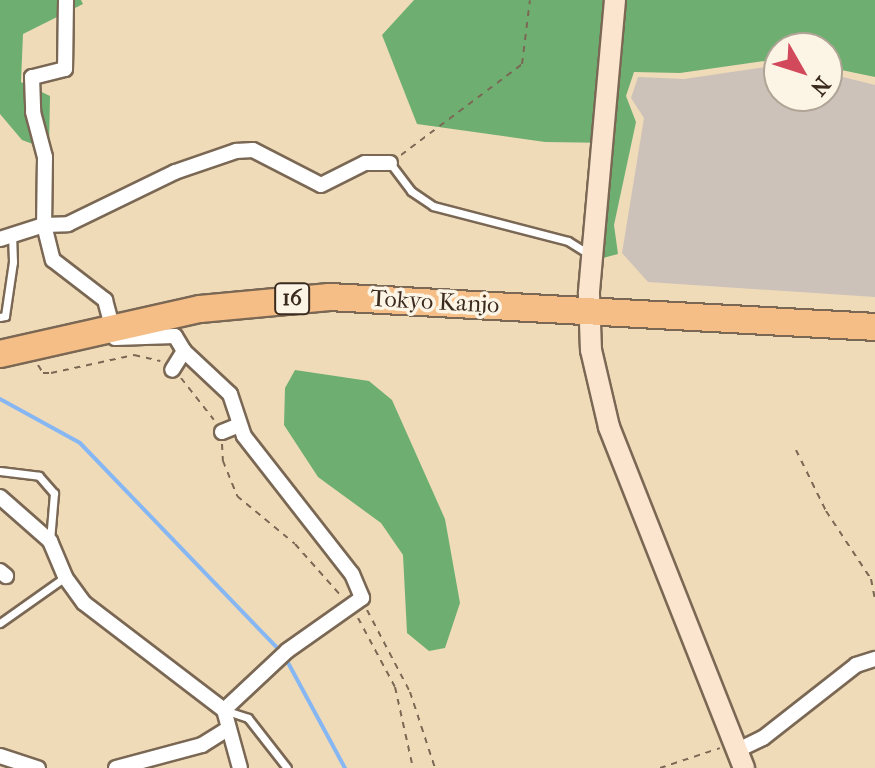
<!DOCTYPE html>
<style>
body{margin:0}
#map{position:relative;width:875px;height:768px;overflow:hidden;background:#f0dbb9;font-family:"IM FELL French Canon",serif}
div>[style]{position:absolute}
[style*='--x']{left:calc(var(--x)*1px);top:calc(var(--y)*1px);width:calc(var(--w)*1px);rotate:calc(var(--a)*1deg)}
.industrial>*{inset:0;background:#ccc2b9}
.forest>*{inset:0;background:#6eaf71}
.stream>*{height:4px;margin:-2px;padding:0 2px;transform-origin:2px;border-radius:2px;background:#87b7f2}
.path>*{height:2px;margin-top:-1px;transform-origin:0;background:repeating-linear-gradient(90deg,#7a6854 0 6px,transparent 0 12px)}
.roads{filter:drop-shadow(2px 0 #7a6854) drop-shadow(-2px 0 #7a6854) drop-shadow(0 2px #7a6854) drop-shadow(0 -2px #7a6854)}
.lane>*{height:7px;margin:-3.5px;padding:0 3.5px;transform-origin:3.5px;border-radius:3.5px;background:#fff}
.street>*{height:14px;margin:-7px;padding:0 7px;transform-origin:7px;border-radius:7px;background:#fff}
.secondary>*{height:20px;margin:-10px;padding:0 10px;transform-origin:10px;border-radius:10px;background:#fbe5cf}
.highway>*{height:26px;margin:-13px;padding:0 13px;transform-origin:13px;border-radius:13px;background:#f6be87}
span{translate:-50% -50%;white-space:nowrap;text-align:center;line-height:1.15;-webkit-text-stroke:7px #fcf5e5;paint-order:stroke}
.shield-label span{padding:2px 6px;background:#fcf5e5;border:2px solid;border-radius:6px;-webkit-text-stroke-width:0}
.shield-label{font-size:22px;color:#3b2a1e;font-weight:700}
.street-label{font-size:24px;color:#3b2a1e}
.north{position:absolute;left:763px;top:32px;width:80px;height:80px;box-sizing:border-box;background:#fcf5e5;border:2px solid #afa495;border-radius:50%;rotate:129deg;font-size:22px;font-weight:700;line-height:32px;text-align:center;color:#3b2a1e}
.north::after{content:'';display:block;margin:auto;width:28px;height:36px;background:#d1495b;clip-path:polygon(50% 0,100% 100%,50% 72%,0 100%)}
</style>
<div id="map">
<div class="industrial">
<i style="clip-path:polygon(779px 65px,779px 96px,827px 96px,827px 73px,875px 85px,875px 297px,648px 282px,622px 253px,644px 118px,631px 98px,638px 77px,684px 79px)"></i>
</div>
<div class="forest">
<i style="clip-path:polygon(0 0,81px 0,83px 4px,23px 34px,21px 82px,50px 96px,49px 150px,22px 140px,0 114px)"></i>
<i style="clip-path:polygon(414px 0,875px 0,875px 77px,827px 67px,827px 48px,779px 48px,779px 59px,680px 73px,634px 72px,626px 96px,636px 122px,614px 225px,618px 254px,603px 258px,613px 143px,545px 142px,417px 124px,382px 35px)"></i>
<i style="clip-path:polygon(295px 370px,369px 381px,392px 400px,445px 519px,460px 603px,445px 648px,429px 651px,407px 633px,403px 555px,381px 523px,318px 477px,284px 425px,285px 388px)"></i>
</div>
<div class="stream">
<i style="--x:0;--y:399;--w:91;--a:28.8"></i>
<i style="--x:80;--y:443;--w:290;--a:46.1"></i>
<i style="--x:286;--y:659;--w:124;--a:61.6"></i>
</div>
<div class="path">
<i style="--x:401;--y:155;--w:151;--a:-36.9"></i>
<i style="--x:522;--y:64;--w:64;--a:-82.9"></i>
<i style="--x:38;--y:365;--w:9;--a:58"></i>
<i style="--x:43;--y:373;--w:8;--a:0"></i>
<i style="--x:51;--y:373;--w:85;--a:-12.2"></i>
<i style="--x:134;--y:355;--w:27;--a:13"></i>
<i style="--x:181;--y:378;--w:53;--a:51.8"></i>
<i style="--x:222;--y:444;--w:17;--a:87"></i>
<i style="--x:223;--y:461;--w:38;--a:68"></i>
<i style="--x:237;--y:496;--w:75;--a:39.6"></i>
<i style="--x:295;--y:544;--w:71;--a:48.4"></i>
<i style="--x:796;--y:450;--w:68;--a:63.8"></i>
<i style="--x:826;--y:511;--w:82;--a:56.5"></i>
<i style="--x:871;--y:579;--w:21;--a:79"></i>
<i style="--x:367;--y:610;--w:93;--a:62.3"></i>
<i style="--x:410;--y:692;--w:80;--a:71.8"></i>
<i style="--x:358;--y:618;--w:78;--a:61.8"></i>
<i style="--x:395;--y:687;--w:83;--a:77.5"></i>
<i style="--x:660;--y:768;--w:63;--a:-18.4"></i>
</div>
<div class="roads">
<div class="lane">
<i style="--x:390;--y:163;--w:35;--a:53"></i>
<i style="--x:411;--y:191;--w:27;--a:34"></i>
<i style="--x:433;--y:206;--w:139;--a:14.5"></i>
<i style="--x:568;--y:241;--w:25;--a:32"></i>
<i style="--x:0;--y:317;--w:5;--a:-11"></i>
<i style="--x:5;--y:316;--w:55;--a:-81.6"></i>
<i style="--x:13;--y:262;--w:27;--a:-92"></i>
<i style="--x:0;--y:471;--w:39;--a:7"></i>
<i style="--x:39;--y:476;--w:23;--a:49"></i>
<i style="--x:54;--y:493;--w:48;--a:94.8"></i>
<i style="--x:0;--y:623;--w:80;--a:-35.3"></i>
<i style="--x:227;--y:711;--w:22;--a:18"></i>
<i style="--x:248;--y:718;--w:63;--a:52"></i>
</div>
<div class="street">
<i style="--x:66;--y:0;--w:69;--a:90.8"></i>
<i style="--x:65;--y:69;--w:34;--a:166"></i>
<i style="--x:32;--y:77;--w:35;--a:88"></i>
<i style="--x:33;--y:112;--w:47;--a:75.1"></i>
<i style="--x:45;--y:157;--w:68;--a:90.8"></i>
<i style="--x:44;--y:225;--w:36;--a:76"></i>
<i style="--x:53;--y:260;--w:66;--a:37.6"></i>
<i style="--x:105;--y:300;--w:39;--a:75"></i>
<i style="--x:115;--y:338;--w:60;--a:-1.9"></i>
<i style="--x:175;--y:336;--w:17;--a:59"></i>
<i style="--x:184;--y:351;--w:22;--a:122"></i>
<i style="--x:0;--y:239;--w:46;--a:-17.7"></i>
<i style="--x:44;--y:225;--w:24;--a:-2"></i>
<i style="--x:68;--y:224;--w:119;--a:-25.9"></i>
<i style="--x:175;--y:172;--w:65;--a:-19"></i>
<i style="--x:236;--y:151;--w:17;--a:-3"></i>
<i style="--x:253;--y:150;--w:76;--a:27.2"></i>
<i style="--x:321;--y:185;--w:49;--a:-26.6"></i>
<i style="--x:365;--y:163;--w:25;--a:0"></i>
<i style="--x:184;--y:351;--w:63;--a:43.1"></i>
<i style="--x:230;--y:394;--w:44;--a:71.6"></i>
<i style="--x:244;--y:436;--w:175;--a:52"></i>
<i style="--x:352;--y:574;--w:26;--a:67"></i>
<i style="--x:362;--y:598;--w:92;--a:144.8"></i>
<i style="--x:287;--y:651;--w:86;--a:136.9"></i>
<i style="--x:222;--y:432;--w:18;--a:-22"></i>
<i style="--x:0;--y:497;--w:67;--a:41.3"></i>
<i style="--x:50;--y:541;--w:39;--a:67"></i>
<i style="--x:65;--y:577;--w:32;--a:54"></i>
<i style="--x:84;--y:603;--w:176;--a:37.4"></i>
<i style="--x:224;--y:710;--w:60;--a:74.6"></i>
<i style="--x:0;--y:571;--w:8;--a:40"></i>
<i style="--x:736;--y:751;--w:30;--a:-26"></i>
<i style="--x:763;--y:738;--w:118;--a:-38.1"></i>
<i style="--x:856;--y:665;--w:20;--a:-18"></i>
<i style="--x:0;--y:756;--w:40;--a:18"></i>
<i style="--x:116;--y:768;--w:89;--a:-15"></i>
<i style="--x:202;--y:745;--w:28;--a:-32"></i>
</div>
<div class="secondary">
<i style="--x:615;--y:0;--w:295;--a:95.1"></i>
<i style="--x:589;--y:294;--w:56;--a:88"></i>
<i style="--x:591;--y:350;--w:79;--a:76.8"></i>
<i style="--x:609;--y:427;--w:367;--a:68.4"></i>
</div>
<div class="highway">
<i style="--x:0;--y:354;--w:205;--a:-12.7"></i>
<i style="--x:200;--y:309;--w:130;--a:-5.3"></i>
<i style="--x:329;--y:297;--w:547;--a:3.14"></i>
</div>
</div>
<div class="shield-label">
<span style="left:292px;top:299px">16</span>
</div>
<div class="street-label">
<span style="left:435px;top:302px;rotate:3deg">Tokyo Kanjo</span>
</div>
<div class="north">N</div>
</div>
